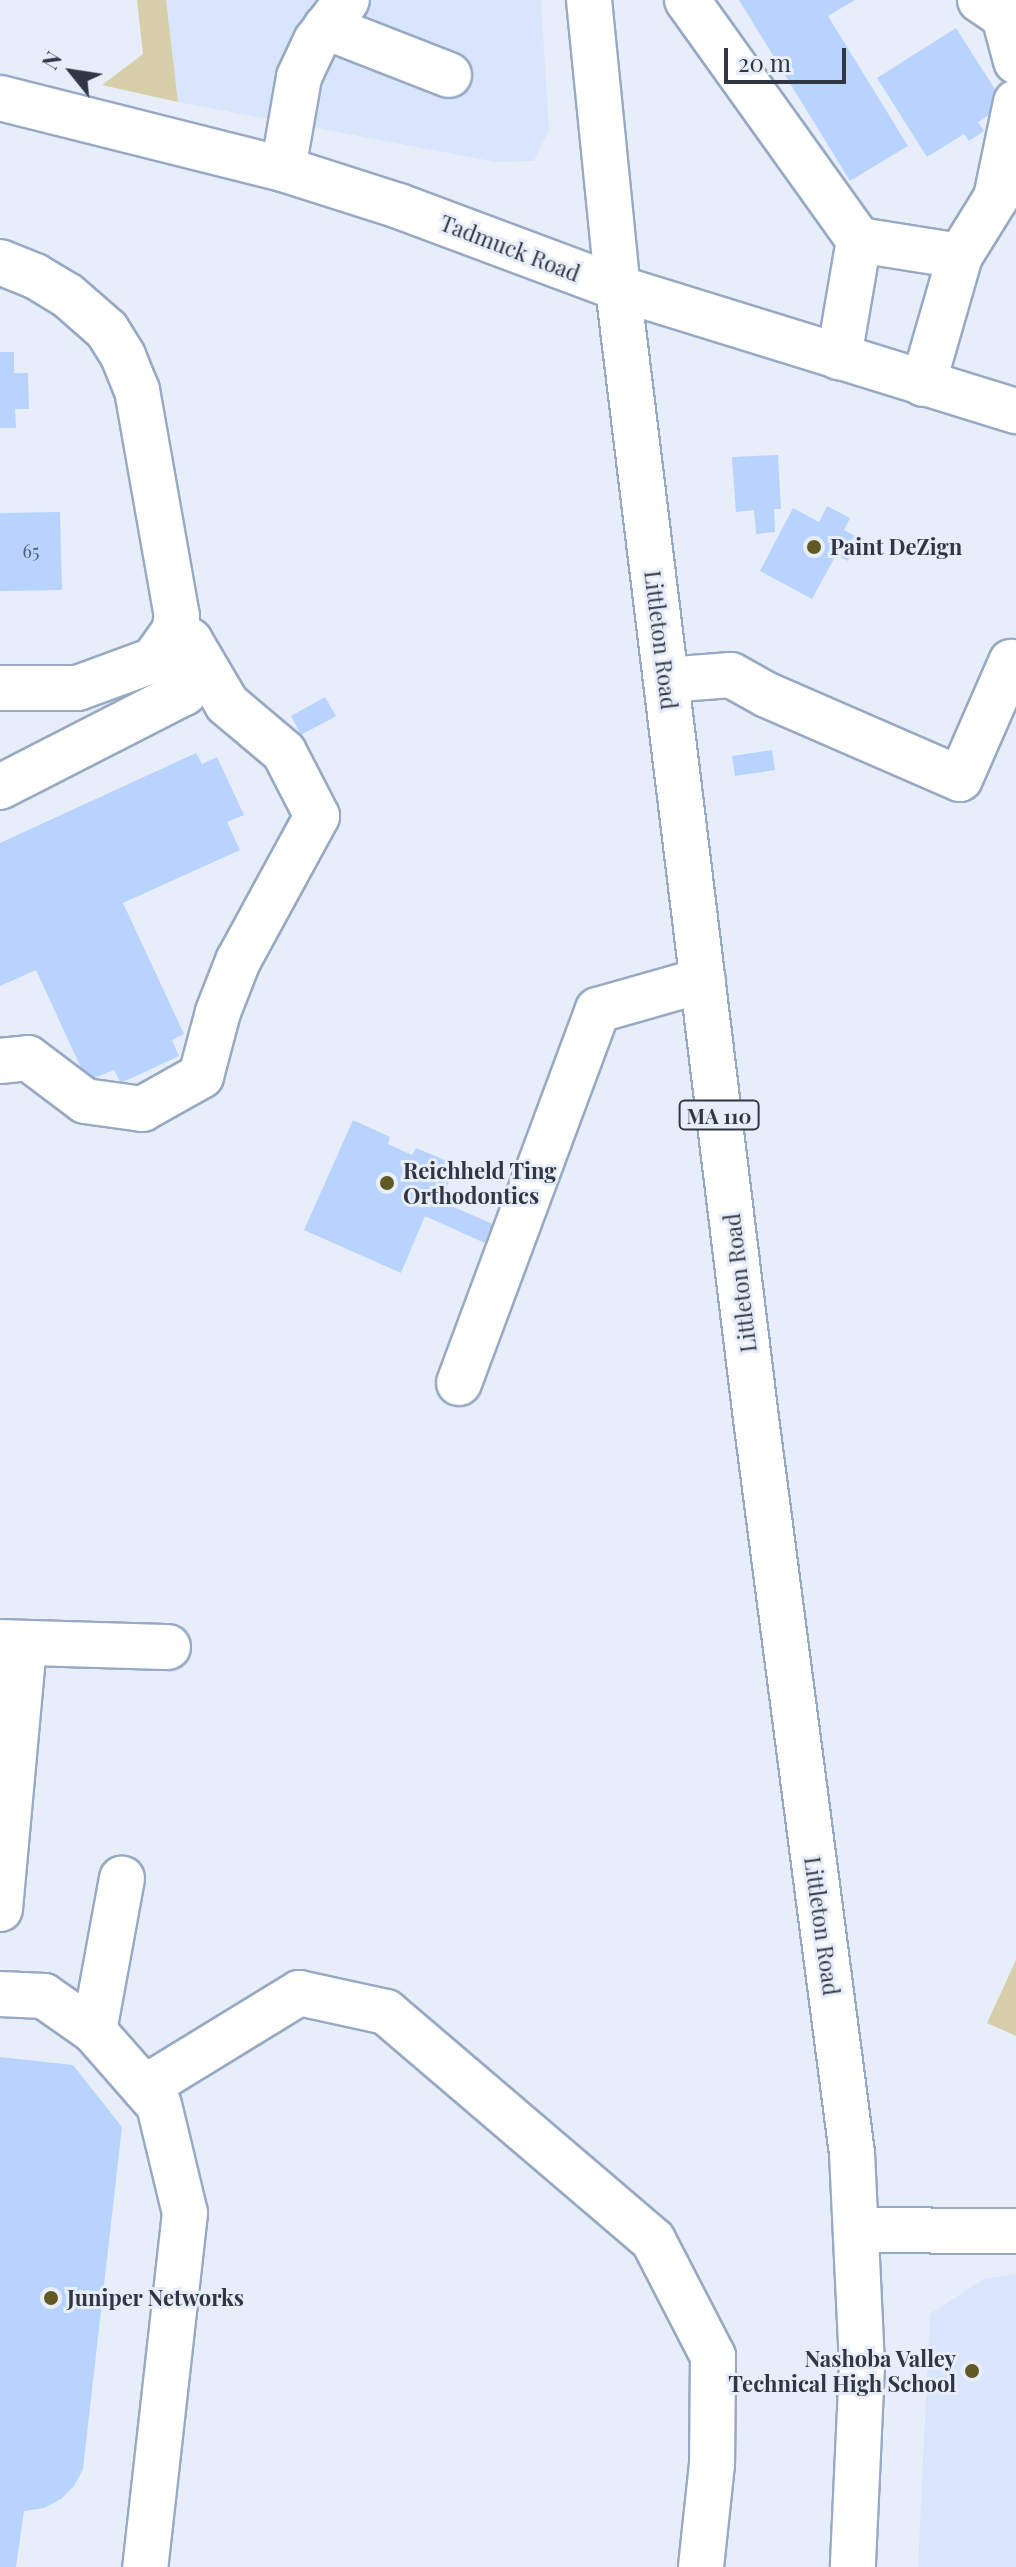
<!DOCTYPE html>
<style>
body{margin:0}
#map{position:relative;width:1016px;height:2567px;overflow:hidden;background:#e7eefa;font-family:"Playfair Display",serif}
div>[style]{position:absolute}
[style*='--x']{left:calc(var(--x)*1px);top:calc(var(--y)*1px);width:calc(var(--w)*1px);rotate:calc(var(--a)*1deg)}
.built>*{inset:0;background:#d8e5fa}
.green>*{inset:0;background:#d7cfa9}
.building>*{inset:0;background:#b8d3fe}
.roads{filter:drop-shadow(2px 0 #98a9c3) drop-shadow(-2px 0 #98a9c3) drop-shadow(0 2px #98a9c3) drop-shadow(0 -2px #98a9c3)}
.minor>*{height:44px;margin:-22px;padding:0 22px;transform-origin:22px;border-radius:22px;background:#fff}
.major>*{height:44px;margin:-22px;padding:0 22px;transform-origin:22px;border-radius:22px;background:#fff}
.dots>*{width:22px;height:22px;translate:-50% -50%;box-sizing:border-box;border:4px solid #e7eefa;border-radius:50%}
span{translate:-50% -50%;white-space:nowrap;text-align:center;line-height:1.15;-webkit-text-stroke:6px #e7eefa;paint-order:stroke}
.number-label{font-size:18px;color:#525e71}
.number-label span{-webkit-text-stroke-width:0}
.shield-label span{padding:2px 6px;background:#e7eefa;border:2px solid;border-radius:6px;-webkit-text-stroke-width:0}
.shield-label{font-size:20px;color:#303742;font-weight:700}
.street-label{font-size:22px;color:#303742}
.poi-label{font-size:22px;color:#303742;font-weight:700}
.left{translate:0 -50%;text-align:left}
.right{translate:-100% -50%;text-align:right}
.north{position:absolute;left:32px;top:32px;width:80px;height:80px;-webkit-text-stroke:6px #e7eefa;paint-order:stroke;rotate:300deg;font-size:22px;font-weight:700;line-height:32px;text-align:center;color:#303742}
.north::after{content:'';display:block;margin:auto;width:28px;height:36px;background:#303742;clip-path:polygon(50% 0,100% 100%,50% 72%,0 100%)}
.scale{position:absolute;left:724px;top:48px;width:122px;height:36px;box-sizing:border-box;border:4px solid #303742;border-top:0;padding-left:10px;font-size:24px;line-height:28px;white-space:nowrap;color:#303742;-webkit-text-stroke:6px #e7eefa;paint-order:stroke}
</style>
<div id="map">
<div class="built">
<i style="clip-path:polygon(166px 0,541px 0,549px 130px,534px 161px,496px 162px,178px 102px)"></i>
<i style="clip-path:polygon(1016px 2274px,1016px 2567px,918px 2567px,930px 2314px,984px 2279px)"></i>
</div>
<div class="green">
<i style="clip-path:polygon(137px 0,166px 0,178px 102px,102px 85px,143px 54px)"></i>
<i style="clip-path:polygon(1016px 1960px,1016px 2036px,987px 2023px)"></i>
</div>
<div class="building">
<i style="clip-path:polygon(739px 0,855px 0,828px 16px,908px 146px,850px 181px)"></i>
<i style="clip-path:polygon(956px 28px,1005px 105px,978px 122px,984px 131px,969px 141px,964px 134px,927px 157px,877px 78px)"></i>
<i style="clip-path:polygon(0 352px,14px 352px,14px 373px,28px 373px,29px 409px,15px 409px,16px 428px,0 428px)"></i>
<i style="clip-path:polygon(778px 455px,781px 509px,774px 509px,775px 532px,756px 534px,754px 510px,736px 512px,732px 457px)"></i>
<i style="clip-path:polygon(827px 506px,850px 518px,844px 530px,860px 539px,848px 561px,836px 555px,812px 599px,760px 571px,793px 508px,819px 522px)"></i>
<i style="clip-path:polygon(60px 512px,62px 590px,0 591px,0 513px)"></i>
<i style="clip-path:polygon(325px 697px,336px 716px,301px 735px,291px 716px)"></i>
<i style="clip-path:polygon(772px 750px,775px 770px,735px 776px,732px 756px)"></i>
<i style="clip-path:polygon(196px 753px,202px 764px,217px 757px,244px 815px,227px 822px,240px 850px,123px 903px,184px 1034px,172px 1040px,179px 1056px,121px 1083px,114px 1070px,87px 1081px,36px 970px,0 986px,0 843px)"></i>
<i style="clip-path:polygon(353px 1120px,390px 1137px,388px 1144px,412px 1155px,416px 1148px,457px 1165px,440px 1201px,495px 1225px,487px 1244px,425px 1216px,401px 1273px,304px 1230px)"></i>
<i style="clip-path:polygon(0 2057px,73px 2065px,122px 2127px,83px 2469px,74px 2486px,61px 2499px,44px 2508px,24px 2511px,16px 2567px,0 2567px)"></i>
</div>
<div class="roads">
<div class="minor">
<i style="--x:687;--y:0;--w:295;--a:54.4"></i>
<i style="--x:859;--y:240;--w:119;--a:99.7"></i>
<i style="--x:980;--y:0;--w:29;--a:34"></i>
<i style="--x:1004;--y:16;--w:47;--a:75.1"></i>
<i style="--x:326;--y:27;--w:132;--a:21.3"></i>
<i style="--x:0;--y:98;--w:292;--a:14.1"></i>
<i style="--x:283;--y:169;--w:122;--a:17.7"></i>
<i style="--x:399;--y:206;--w:234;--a:20.5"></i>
<i style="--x:618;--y:288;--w:417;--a:17.2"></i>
<i style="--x:283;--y:169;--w:93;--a:-80.1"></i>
<i style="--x:299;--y:77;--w:40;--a:-65"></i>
<i style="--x:316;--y:41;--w:51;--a:-52.9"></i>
<i style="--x:859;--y:240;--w:102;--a:9"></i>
<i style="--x:960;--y:256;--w:133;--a:106.1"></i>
<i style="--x:960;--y:256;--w:68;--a:-58.2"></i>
<i style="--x:996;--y:198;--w:98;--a:-78.2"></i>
<i style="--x:0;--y:262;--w:38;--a:22"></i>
<i style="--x:35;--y:276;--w:37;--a:31"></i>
<i style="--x:67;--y:295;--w:53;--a:41.2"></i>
<i style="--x:107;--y:330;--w:31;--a:58"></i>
<i style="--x:123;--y:356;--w:37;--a:68"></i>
<i style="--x:137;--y:390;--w:230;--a:80"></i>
<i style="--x:177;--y:616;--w:15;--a:101"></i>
<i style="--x:174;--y:631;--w:35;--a:125"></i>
<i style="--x:154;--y:660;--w:81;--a:159.8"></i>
<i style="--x:78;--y:688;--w:78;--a:180"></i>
<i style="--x:666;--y:680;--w:65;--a:-4.4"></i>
<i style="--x:731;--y:675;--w:41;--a:29.1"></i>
<i style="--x:767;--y:695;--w:210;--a:23.5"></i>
<i style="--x:960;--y:779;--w:128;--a:-66.4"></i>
<i style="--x:0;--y:787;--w:207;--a:-27.1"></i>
<i style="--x:184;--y:693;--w:52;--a:-83.4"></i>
<i style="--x:190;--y:641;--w:9;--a:-144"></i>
<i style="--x:0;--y:1061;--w:28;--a:-6"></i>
<i style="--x:28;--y:1058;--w:71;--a:37"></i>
<i style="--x:85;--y:1101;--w:58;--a:8"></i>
<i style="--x:142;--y:1109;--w:68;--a:-29.2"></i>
<i style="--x:201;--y:1076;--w:66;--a:-75.1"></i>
<i style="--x:218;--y:1012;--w:55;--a:-68.6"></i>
<i style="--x:238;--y:961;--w:165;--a:-61.4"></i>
<i style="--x:317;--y:816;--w:72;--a:-117.3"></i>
<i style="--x:284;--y:752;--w:75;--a:-139.9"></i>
<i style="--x:227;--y:704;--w:73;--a:-120.4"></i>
<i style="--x:459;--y:1383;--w:398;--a:-69.6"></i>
<i style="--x:598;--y:1010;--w:109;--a:-15.9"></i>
<i style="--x:0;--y:1642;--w:168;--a:1.7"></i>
<i style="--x:0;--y:1909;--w:267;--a:-84.8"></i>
<i style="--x:0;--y:1994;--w:44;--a:2.6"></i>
<i style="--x:44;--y:1996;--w:61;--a:35"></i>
<i style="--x:94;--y:2031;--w:98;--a:48.7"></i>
<i style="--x:159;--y:2105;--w:111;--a:76.5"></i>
<i style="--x:185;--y:2213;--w:356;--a:96.4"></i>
<i style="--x:94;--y:2031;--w:155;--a:-79.6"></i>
<i style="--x:144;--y:2088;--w:182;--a:-31.5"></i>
<i style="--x:299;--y:1993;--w:89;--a:12.3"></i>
<i style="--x:386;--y:2012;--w:351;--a:40.5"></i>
<i style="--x:653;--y:2240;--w:131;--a:62.7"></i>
<i style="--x:713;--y:2356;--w:108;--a:90.5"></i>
<i style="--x:712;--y:2464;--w:104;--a:96.1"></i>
<i style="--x:858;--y:2230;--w:158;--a:0.4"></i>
</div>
<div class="major">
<i style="--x:589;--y:0;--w:289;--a:84.3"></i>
<i style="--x:618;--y:288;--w:1146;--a:83.04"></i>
<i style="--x:757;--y:1426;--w:733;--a:82.56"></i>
<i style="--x:852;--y:2153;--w:212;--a:87.3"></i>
<i style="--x:862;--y:2365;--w:202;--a:92.6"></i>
</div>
</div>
<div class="dots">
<i style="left:814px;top:547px;background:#635925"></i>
<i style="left:387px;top:1183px;background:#635925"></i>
<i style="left:51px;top:2298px;background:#635925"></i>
<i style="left:972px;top:2371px;background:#635925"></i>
</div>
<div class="number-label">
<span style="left:31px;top:551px">65</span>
</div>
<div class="shield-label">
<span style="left:719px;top:1115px">MA 110</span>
</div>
<div class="street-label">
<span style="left:510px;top:248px;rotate:21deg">Tadmuck Road</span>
<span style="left:661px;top:640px;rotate:83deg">Littleton Road</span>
<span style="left:740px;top:1283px;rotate:-97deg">Littleton Road</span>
<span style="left:822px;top:1926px;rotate:82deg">Littleton Road</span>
</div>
<div class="poi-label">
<span class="left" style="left:830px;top:547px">Paint DeZign</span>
<span class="left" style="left:403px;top:1183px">Reichheld Ting<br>Orthodontics</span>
<span class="left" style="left:67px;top:2298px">Juniper Networks</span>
<span class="right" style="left:956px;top:2371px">Nashoba Valley<br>Technical High School</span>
</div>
<div class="north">N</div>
<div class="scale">20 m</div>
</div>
